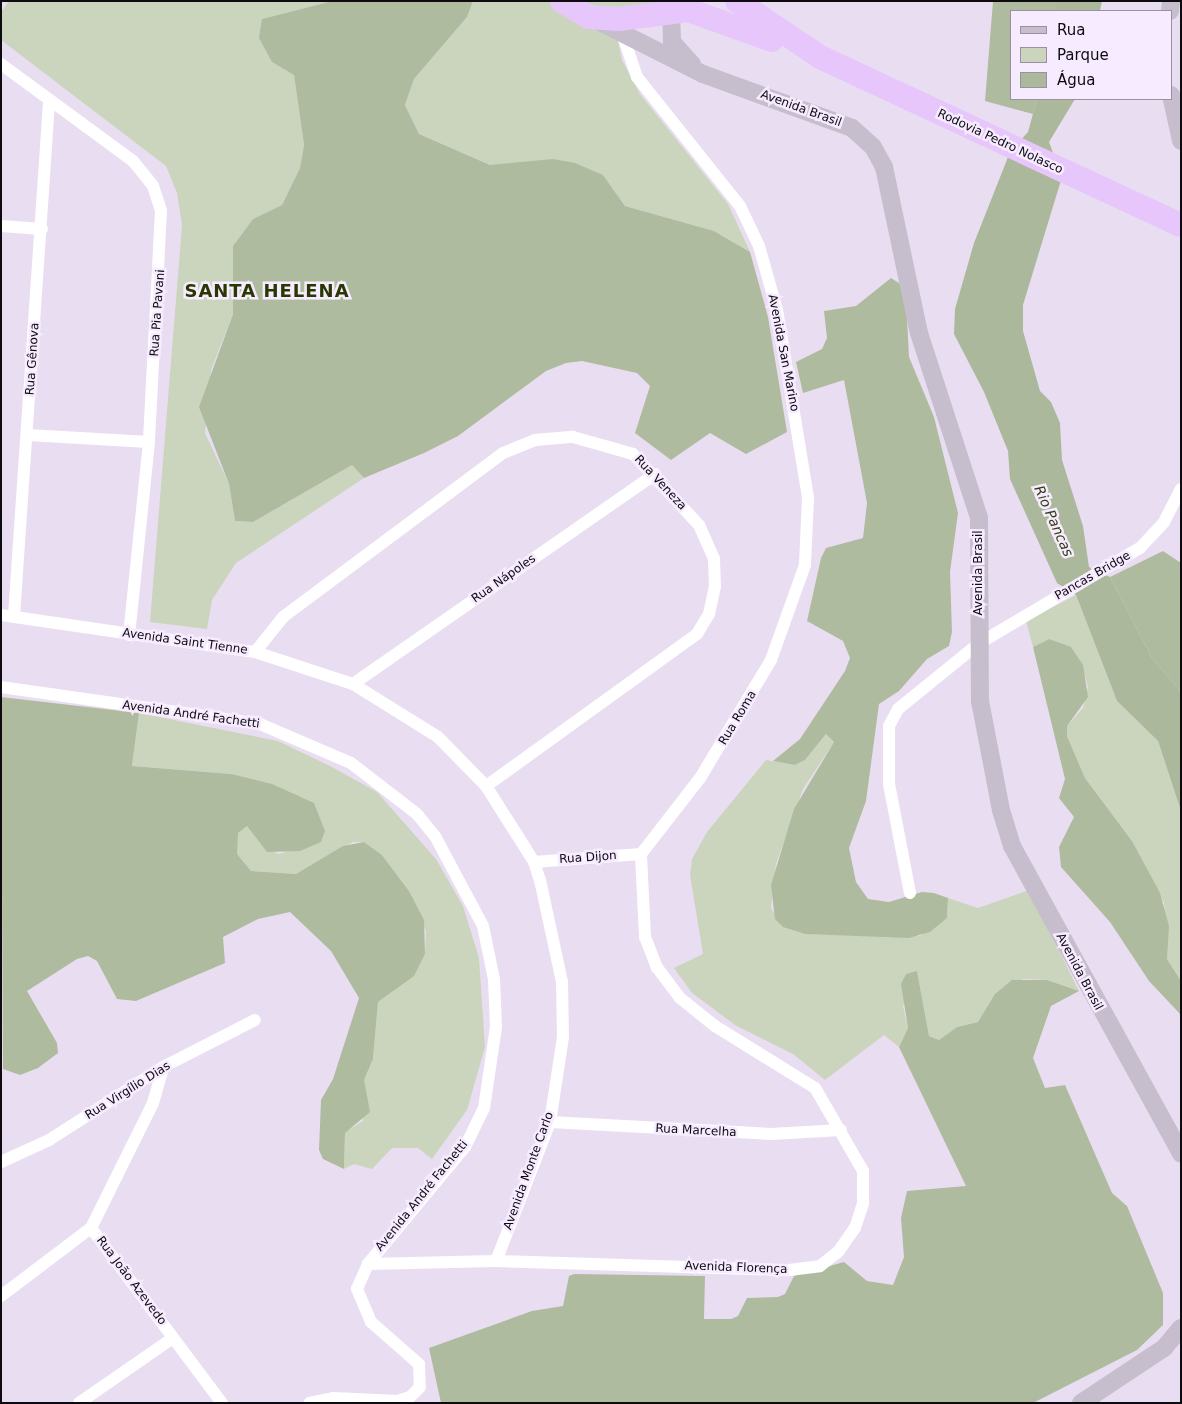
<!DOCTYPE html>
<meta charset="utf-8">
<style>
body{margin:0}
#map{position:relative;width:1182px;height:1404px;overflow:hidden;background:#e9def1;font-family:"DejaVu Sans",sans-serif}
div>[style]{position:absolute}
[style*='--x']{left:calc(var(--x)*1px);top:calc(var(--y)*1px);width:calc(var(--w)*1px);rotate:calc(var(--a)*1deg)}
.green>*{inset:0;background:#cbd5bd}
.forest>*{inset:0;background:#afbb9e}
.water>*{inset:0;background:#acb89b}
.street>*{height:12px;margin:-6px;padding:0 6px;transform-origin:6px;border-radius:6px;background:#fff}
.secondary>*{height:18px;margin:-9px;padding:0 9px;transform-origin:9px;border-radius:9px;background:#c6becc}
.highway>*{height:24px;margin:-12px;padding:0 12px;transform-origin:12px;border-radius:12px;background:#e7c7fb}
span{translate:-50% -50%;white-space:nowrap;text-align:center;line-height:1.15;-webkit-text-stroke:5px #f7ebff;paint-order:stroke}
.street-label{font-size:12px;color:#0d0a10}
.water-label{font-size:14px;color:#2f3f10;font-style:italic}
.district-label{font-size:18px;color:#273800;font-weight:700;letter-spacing:1px}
.frame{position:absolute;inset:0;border:2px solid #0d0a10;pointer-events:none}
.legend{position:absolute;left:1010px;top:10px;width:162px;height:90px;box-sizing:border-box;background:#f7ebff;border:1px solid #99919f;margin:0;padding:6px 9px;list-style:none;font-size:15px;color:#0d0a10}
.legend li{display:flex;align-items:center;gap:10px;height:25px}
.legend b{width:25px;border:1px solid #99919f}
</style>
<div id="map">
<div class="green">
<i style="clip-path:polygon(9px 1px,332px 1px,262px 19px,272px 62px,294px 74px,304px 145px,300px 168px,282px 205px,253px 219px,233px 246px,233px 314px,211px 370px,205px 433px,229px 484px,235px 521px,253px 522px,352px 465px,364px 478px,236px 563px,212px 600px,207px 629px,150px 622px,182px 225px,177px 193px,166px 166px,1px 40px,1px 12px)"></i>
<i style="clip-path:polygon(473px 1px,560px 1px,616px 32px,622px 60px,640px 94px,728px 204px,750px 252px,714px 231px,625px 206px,603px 175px,490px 165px,419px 134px,405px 105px,414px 79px,467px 17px)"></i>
<i style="clip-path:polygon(579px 1px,665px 1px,618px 12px)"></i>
<i style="clip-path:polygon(1076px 595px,1117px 701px,1158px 741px,1181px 811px,1181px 981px,1167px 959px,1164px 903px,1132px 841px,1085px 778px,1067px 736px,1067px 726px,1083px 708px,1088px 687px,1085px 676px,1049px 639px,1033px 647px,1026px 621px)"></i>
<i style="clip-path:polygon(139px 713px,278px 741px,332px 767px,377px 792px,436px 859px,463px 906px,479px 958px,485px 1047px,467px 1110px,432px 1159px,418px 1148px,392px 1148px,372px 1169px,354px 1164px,344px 1169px,345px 1132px,363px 1121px,364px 1080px,373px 1059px,378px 1002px,404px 983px,425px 954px,426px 931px,409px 891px,382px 855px,364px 842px,353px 842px,296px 874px,251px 871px,237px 854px,236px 843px,238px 833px,247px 826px,256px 833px,260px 843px,278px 854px,321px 842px,231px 774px,132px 766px)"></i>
<i style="clip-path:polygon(826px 734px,834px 742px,803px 789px,776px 864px,771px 908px,783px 926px,805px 934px,920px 936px,947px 918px,948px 898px,978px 908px,1029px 890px,1079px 991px,1047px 980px,1023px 979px,990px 1003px,978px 1022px,957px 1027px,939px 1040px,929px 1036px,917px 971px,903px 1006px,908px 1028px,899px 1047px,884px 1035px,825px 1080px,793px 1054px,735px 1025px,692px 993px,674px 968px,703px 954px,690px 875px,692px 859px,707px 832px,766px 760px,795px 765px,805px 760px)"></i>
</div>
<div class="forest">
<i style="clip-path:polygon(332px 1px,473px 1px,467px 17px,414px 79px,405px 105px,419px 134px,490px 165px,553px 159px,575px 163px,603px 175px,625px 206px,714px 231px,750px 252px,768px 317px,787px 432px,746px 454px,710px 433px,671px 460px,635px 433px,650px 386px,637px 373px,582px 361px,566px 363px,546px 371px,458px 436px,424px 453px,364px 478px,352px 465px,253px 522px,235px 521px,229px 484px,199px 407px,233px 314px,233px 246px,253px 219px,282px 205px,300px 168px,304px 145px,294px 75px,272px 62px,259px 38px,262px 19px)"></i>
<i style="clip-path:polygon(993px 1px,1056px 1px,1056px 11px,1011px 11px,1011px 99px,1037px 99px,1033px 114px,985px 101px)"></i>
<i style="clip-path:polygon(891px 278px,902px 285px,906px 297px,909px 357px,934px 417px,958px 513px,950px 572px,952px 632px,949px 646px,927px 659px,899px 691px,879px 704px,866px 801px,849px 848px,856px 882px,868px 899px,889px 902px,922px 892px,934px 893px,948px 898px,947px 918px,930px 932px,909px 938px,805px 934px,783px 927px,775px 919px,771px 885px,794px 809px,834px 742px,826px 734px,805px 760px,795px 765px,773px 761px,800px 739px,845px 671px,850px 658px,843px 641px,807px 621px,821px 558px,826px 548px,863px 538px,867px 503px,844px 380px,803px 393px,796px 362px,822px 349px,827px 338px,824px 311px,856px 306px)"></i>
<i style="clip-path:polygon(1163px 551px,1181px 563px,1181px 692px,1152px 658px,1110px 577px)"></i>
<i style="clip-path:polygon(1049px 639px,1071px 647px,1083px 665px,1088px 697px,1067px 726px,1067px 736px,1085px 778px,1132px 841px,1160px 893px,1169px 926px,1167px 959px,1181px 981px,1181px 1015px,1149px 981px,1110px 922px,1061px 867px,1059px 847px,1074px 817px,1059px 798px,1065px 779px,1033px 647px)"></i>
<i style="clip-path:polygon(1px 697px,139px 713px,132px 766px,231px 774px,272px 784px,314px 803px,325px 831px,321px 842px,300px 851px,267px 852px,247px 826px,238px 833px,237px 854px,251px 871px,296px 874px,343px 846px,364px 842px,382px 855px,409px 891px,424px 920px,425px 954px,414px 976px,378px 1002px,373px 1059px,364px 1080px,370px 1112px,345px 1133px,344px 1169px,323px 1159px,319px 1150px,321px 1100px,333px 1079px,359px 998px,331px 951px,290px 912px,258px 919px,223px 937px,225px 963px,136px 1001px,117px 999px,97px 961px,88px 956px,77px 959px,27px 991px,57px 1043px,58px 1053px,38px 1068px,20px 1075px,3px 1069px)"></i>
<i style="clip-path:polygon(917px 971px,929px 1036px,939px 1040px,957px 1027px,978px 1022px,995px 994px,1012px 980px,1047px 980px,1079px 991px,1051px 1006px,1033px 1058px,1045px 1088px,1065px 1085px,1112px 1193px,1127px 1206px,1163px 1293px,1163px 1325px,1137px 1350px,1033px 1403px,441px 1403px,429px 1348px,532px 1311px,563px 1306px,569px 1276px,574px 1274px,705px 1276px,704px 1319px,731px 1319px,738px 1316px,747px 1298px,778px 1297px,785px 1294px,794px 1276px,844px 1262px,867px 1281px,893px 1285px,904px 1257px,901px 1218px,907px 1191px,966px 1186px,899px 1047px,908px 1028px,901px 984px,906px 974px)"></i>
</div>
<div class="water">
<i style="clip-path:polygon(1056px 1px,1102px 1px,1100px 11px,1056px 11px)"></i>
<i style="clip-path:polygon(1037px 99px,1075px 99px,1049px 142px,1062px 177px,1023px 305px,1023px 331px,1040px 391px,1051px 402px,1060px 423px,1062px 460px,1083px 526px,1089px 567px,1110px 577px,1152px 658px,1181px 692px,1181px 811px,1158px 741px,1117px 701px,1076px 595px,1057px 583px,1010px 479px,1008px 451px,984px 392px,954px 334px,955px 309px,974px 243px,1010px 152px,1028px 132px)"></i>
</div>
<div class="street">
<i style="--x:623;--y:36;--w:43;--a:71.1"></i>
<i style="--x:637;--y:77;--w:165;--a:51.4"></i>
<i style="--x:740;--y:206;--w:44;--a:64.6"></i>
<i style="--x:759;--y:246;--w:66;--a:74.3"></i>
<i style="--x:777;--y:310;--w:191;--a:80.6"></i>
<i style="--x:808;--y:498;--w:67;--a:92.6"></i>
<i style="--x:805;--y:565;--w:101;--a:109.7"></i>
<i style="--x:771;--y:660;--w:138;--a:121"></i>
<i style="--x:700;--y:778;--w:96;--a:127.8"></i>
<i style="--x:1;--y:64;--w:164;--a:36.3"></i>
<i style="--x:133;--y:161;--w:32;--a:51"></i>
<i style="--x:153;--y:186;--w:26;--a:72"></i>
<i style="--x:161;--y:211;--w:231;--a:93"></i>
<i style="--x:149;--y:442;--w:194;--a:95.9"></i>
<i style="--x:1;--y:226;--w:41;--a:4.2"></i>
<i style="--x:28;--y:435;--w:121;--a:3.3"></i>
<i style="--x:1;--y:615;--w:257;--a:8.3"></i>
<i style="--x:255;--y:652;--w:103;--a:18.1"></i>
<i style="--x:353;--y:684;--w:100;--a:31.9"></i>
<i style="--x:438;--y:737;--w:69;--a:45.6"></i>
<i style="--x:486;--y:786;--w:90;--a:57.7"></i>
<i style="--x:534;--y:862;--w:19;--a:72"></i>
<i style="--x:540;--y:880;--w:104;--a:77.8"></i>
<i style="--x:562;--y:982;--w:55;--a:89"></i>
<i style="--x:563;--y:1037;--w:86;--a:98.7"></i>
<i style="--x:550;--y:1122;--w:149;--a:111.2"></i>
<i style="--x:14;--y:616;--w:515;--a:-86.1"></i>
<i style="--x:255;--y:652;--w:45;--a:-51.3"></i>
<i style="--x:283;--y:617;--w:274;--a:-36.7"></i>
<i style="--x:503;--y:453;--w:35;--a:-22"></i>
<i style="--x:535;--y:440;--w:38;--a:-5"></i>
<i style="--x:573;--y:437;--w:62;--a:15.8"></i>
<i style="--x:633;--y:454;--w:97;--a:47.1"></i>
<i style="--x:699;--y:525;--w:37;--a:66"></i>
<i style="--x:714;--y:559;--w:27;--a:88"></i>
<i style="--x:715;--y:586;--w:29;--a:102"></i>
<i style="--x:709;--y:614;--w:23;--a:121"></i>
<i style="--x:697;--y:634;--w:260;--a:144.2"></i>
<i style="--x:353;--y:684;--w:368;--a:-34.8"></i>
<i style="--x:1;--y:687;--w:262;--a:8.1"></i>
<i style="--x:260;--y:724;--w:99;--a:23.2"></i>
<i style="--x:351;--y:763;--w:83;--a:37.7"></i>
<i style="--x:417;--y:814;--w:28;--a:51"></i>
<i style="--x:435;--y:836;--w:102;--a:61.9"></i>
<i style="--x:483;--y:926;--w:54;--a:78.3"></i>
<i style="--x:494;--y:979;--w:48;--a:87.6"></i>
<i style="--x:496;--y:1027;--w:82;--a:98.4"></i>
<i style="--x:484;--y:1108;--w:43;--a:116"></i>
<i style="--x:465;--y:1147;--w:152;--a:129.7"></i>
<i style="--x:368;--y:1264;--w:27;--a:114"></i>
<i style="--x:357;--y:1289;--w:36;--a:67"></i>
<i style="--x:371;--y:1322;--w:64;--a:41.2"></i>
<i style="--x:419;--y:1364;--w:23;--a:88"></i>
<i style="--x:420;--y:1387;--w:14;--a:135"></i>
<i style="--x:410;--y:1397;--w:13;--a:162"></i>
<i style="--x:398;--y:1401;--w:65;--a:-177.4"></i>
<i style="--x:333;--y:1398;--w:24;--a:168"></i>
<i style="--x:534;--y:862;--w:107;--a:-4.3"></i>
<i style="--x:910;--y:893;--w:111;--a:-100.9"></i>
<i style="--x:889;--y:784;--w:58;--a:-90"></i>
<i style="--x:889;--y:726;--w:19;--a:-62"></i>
<i style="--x:898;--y:709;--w:103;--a:-39.1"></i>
<i style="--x:978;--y:644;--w:188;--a:-30.7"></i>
<i style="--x:1140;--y:548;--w:35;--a:-47"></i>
<i style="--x:1164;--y:522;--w:37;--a:-63"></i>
<i style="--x:550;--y:1122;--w:221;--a:3.1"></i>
<i style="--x:771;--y:1134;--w:70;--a:-3.3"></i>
<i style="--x:1;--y:1162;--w:53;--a:-24.6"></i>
<i style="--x:49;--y:1140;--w:135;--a:-32.6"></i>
<i style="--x:163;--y:1067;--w:103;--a:-27.1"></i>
<i style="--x:91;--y:1228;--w:219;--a:53.2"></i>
<i style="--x:368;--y:1264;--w:128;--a:-1.3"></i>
<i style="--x:496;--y:1261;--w:293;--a:1.8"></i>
<i style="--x:789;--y:1270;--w:31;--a:-7"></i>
<i style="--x:820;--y:1266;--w:23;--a:-38"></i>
<i style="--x:838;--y:1252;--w:29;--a:-55"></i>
<i style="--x:855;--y:1228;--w:26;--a:-72"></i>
<i style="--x:863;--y:1203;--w:32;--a:-90"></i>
<i style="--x:863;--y:1171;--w:96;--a:-120"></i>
<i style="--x:815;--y:1088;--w:118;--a:-148.2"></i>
<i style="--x:715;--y:1026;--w:45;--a:-141.3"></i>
<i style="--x:680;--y:998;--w:38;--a:-127"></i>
<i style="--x:657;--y:968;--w:33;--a:-111"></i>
<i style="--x:645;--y:937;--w:83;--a:-92.8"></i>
<i style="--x:1;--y:1296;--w:113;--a:-37.1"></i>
<i style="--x:91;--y:1228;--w:140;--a:-63.6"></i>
<i style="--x:153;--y:1103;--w:37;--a:-74"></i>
<i style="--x:79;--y:1403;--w:114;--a:-34.7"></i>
</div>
<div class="secondary">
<i style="--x:1170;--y:11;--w:10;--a:-84"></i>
<i style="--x:671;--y:12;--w:30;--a:88"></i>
<i style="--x:672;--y:42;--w:30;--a:48"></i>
<i style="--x:594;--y:19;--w:122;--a:26.8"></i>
<i style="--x:703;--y:74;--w:158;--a:19.9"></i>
<i style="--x:852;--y:128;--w:28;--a:42"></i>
<i style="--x:873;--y:147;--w:23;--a:61"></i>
<i style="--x:884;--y:167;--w:170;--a:78.1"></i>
<i style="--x:919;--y:333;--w:194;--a:72"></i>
<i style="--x:979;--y:518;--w:183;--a:89.7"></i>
<i style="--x:980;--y:701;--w:111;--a:79.1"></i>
<i style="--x:1001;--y:810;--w:38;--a:73"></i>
<i style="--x:1012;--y:846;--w:351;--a:61.2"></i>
<i style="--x:1171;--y:95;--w:47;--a:77.7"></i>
<i style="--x:1081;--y:1403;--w:100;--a:-33.5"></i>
<i style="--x:1164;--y:1348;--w:26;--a:-50"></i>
</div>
<div class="highway">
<i style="--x:562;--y:1;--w:31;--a:31"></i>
<i style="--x:589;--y:17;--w:30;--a:4"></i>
<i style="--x:619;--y:19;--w:70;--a:-7.4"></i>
<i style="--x:688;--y:10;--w:89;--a:19.7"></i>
<i style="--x:737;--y:1;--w:100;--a:34"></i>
<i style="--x:820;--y:57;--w:398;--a:25"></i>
</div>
<div class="street-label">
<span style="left:801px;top:109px;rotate:20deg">Avenida Brasil</span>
<span style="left:1000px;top:142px;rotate:25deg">Rodovia Pedro Nolasco</span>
<span style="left:158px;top:313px;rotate:-86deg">Rua Pia Pavani</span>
<span style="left:783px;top:353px;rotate:79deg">Avenida San Marino</span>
<span style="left:33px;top:359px;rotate:-86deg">Rua Gênova</span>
<span style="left:660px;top:483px;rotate:47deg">Rua Veneza</span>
<span style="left:979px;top:573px;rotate:-90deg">Avenida Brasil</span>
<span style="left:1093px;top:576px;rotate:-30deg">Pancas Bridge</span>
<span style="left:504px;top:579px;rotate:-35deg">Rua Nápoles</span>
<span style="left:185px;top:642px;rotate:8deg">Avenida Saint Tienne</span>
<span style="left:191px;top:715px;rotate:8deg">Avenida André Fachetti</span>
<span style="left:738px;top:718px;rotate:-59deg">Rua Roma</span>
<span style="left:588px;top:858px;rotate:-4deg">Rua Dijon</span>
<span style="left:1079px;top:972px;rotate:62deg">Avenida Brasil</span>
<span style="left:128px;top:1091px;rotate:-32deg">Rua Virgílio Dias</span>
<span style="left:696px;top:1131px;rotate:3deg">Rua Marcelha</span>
<span style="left:529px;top:1171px;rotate:-70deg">Avenida Monte Carlo</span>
<span style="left:422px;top:1196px;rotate:-51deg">Avenida André Fachetti</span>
<span style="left:736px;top:1268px;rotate:2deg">Avenida Florença</span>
<span style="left:131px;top:1281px;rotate:53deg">Rua João Azevedo</span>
</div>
<div class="water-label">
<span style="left:1054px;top:521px;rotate:66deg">Rio Pancas</span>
</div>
<div class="district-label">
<span style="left:267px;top:291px">SANTA HELENA</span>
</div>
<div class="frame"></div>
<ul class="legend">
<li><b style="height:6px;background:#c6becc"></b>Rua</li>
<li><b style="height:14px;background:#cbd5bd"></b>Parque</li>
<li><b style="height:14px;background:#acb89b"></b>Água</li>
</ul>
</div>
